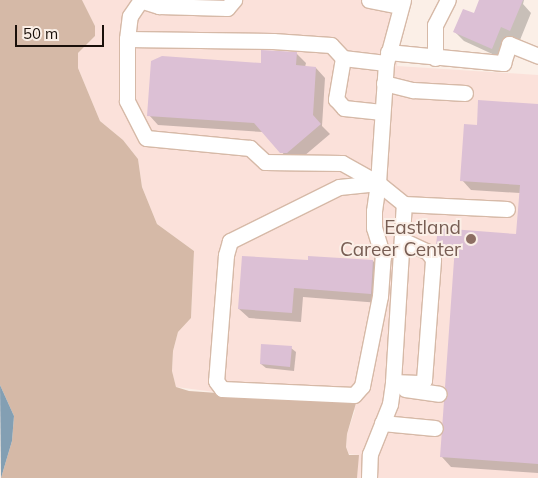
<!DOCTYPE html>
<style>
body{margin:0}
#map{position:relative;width:538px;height:478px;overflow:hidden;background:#fbefe7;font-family:Mulish,sans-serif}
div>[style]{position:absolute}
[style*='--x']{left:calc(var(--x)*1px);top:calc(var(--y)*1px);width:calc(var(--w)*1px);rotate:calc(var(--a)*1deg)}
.industrial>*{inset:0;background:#fbe1da}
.green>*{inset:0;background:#d5b9a7}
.water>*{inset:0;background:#839fb3}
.shadow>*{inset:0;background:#0003}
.building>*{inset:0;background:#dcc0d5}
.roads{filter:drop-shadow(1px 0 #d6b9a7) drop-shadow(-1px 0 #d6b9a7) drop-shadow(0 1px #d6b9a7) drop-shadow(0 -1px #d6b9a7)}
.minor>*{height:15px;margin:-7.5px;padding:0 7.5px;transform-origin:7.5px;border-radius:7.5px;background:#fff}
.dots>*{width:14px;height:14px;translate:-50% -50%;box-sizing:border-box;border:2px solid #fbefe7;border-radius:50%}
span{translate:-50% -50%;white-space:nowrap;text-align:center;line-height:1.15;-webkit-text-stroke:4px #fbefe7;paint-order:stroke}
.education-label{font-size:19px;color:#785e54}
.right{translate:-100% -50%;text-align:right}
.scale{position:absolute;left:15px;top:25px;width:89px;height:22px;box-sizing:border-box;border:2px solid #1a100a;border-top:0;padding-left:6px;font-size:15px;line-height:18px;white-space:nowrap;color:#1a100a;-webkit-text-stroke:4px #fbefe7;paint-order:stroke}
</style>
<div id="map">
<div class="industrial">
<i style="clip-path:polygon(82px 0,411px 0,399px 40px,397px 66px,538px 75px,538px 478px,357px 478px,358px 455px,349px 454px,346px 447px,347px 434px,355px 410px,176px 387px,172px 371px,173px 351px,178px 332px,191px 318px,194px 251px,157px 224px,142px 187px,138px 159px,123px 140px,100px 121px,78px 68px,78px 53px,95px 36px,95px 26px)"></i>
</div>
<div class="green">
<i style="clip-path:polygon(0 0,82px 0,95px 26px,95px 36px,78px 53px,78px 68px,100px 121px,123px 140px,138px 159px,142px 187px,157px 224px,194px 251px,191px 318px,178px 332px,173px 351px,172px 371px,176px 387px,189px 391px,356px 403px,347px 434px,346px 447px,349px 455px,359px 455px,357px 478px,1px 478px,12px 441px,14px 416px,0 385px)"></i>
</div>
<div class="water">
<i style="clip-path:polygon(0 385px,14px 416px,12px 441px,1px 478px)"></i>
</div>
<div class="shadow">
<i style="clip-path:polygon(481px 0,524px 0,523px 4px,531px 13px,520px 40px,511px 36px,501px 58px,464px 41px,454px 31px,474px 14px)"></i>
<i style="clip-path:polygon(296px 53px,306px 63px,305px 67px,316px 68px,325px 78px,322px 126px,330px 134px,297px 162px,291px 162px,263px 132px,158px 125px,149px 115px,262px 64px)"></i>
<i style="clip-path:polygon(538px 106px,538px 473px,451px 467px,442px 457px,450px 395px,456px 255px,447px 254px,438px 244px,517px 235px,520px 193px,471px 190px,462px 180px,478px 126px)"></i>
<i style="clip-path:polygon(373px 261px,383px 271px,380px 303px,303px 297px,301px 322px,249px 318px,239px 309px,309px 262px)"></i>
<i style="clip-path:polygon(291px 348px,296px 352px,294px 371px,266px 368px,261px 364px)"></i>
</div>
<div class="building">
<i style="clip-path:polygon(479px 0,523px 0,510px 31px,501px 27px,492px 49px,453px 32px,463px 9px,474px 13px)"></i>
<i style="clip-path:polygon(261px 50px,297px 52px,296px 65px,316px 67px,313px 115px,321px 124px,287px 153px,280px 153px,254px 123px,147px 116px,151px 61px,162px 56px,261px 63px)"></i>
<i style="clip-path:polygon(478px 100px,538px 104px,538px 464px,440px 457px,444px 401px,448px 395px,445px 387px,455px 246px,436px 245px,438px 228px,516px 234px,520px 185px,460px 181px,464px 124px,477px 125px)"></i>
<i style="clip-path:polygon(242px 256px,308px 260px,308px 256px,373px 260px,371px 294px,294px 288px,292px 313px,238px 309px)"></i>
<i style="clip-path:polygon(261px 344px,292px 346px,290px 367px,260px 364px)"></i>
</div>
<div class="roads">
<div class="minor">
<i style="--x:140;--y:0;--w:20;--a:18"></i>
<i style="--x:159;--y:6;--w:68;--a:1.7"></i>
<i style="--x:227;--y:8;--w:11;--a:-49"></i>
<i style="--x:369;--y:0;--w:32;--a:11"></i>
<i style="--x:127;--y:39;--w:23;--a:-83"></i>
<i style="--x:130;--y:16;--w:18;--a:-56"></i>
<i style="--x:388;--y:52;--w:116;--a:5.5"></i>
<i style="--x:503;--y:63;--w:20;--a:-72"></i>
<i style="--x:509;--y:44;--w:31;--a:22"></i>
<i style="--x:343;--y:58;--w:42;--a:99.7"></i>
<i style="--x:336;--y:99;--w:12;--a:48"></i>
<i style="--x:344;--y:108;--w:38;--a:6"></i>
<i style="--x:435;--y:58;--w:33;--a:-90"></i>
<i style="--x:435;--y:25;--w:28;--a:-63"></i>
<i style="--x:384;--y:83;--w:30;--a:14"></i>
<i style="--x:413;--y:90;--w:52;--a:3.3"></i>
<i style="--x:378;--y:183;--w:39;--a:174"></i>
<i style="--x:339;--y:187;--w:122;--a:153.6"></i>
<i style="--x:230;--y:241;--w:15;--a:106"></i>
<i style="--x:226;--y:255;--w:126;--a:94.5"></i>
<i style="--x:216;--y:381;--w:10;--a:53"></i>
<i style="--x:222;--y:389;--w:132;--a:2.6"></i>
<i style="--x:354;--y:395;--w:12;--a:-48"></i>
<i style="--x:362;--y:386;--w:92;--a:-78.7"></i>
<i style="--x:380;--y:296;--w:39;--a:-86"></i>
<i style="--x:383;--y:257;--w:30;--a:-107"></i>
<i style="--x:374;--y:228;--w:17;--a:-90"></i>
<i style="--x:374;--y:211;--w:28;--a:-82"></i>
<i style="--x:378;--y:183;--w:120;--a:-86.2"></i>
<i style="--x:386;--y:63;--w:65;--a:-74.9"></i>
<i style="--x:404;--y:204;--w:103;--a:2.8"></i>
<i style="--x:393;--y:382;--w:26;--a:2"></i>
<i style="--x:419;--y:383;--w:6;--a:-31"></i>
<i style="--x:424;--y:380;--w:121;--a:-85.7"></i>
<i style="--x:433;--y:259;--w:9;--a:-126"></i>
<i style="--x:428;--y:252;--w:26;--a:-155"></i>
<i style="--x:405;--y:389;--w:34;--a:8"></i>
<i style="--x:382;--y:423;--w:53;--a:5.4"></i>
<i style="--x:369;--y:478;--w:24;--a:-88"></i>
<i style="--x:370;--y:454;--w:54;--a:-68.2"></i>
<i style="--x:390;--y:404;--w:22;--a:-82"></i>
<i style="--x:393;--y:382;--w:178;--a:-86.5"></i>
<i style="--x:404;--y:204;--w:33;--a:-141"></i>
<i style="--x:378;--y:183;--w:41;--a:-150.9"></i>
<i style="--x:342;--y:163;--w:77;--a:-179.3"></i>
<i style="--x:265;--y:162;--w:21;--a:-137"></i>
<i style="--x:250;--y:148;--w:104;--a:-174.5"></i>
<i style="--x:146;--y:138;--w:42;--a:-117.2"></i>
<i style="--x:127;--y:101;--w:62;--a:-90"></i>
<i style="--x:127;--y:39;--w:146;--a:0.8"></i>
<i style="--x:273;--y:41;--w:58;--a:3.9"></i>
<i style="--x:331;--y:45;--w:18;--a:47"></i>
<i style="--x:343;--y:58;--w:43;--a:6.6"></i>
</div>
</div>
<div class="dots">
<i style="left:471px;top:239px;background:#8d6e63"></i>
</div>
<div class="education-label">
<span class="right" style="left:461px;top:239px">Eastland<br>Career Center</span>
</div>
<div class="scale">50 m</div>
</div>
